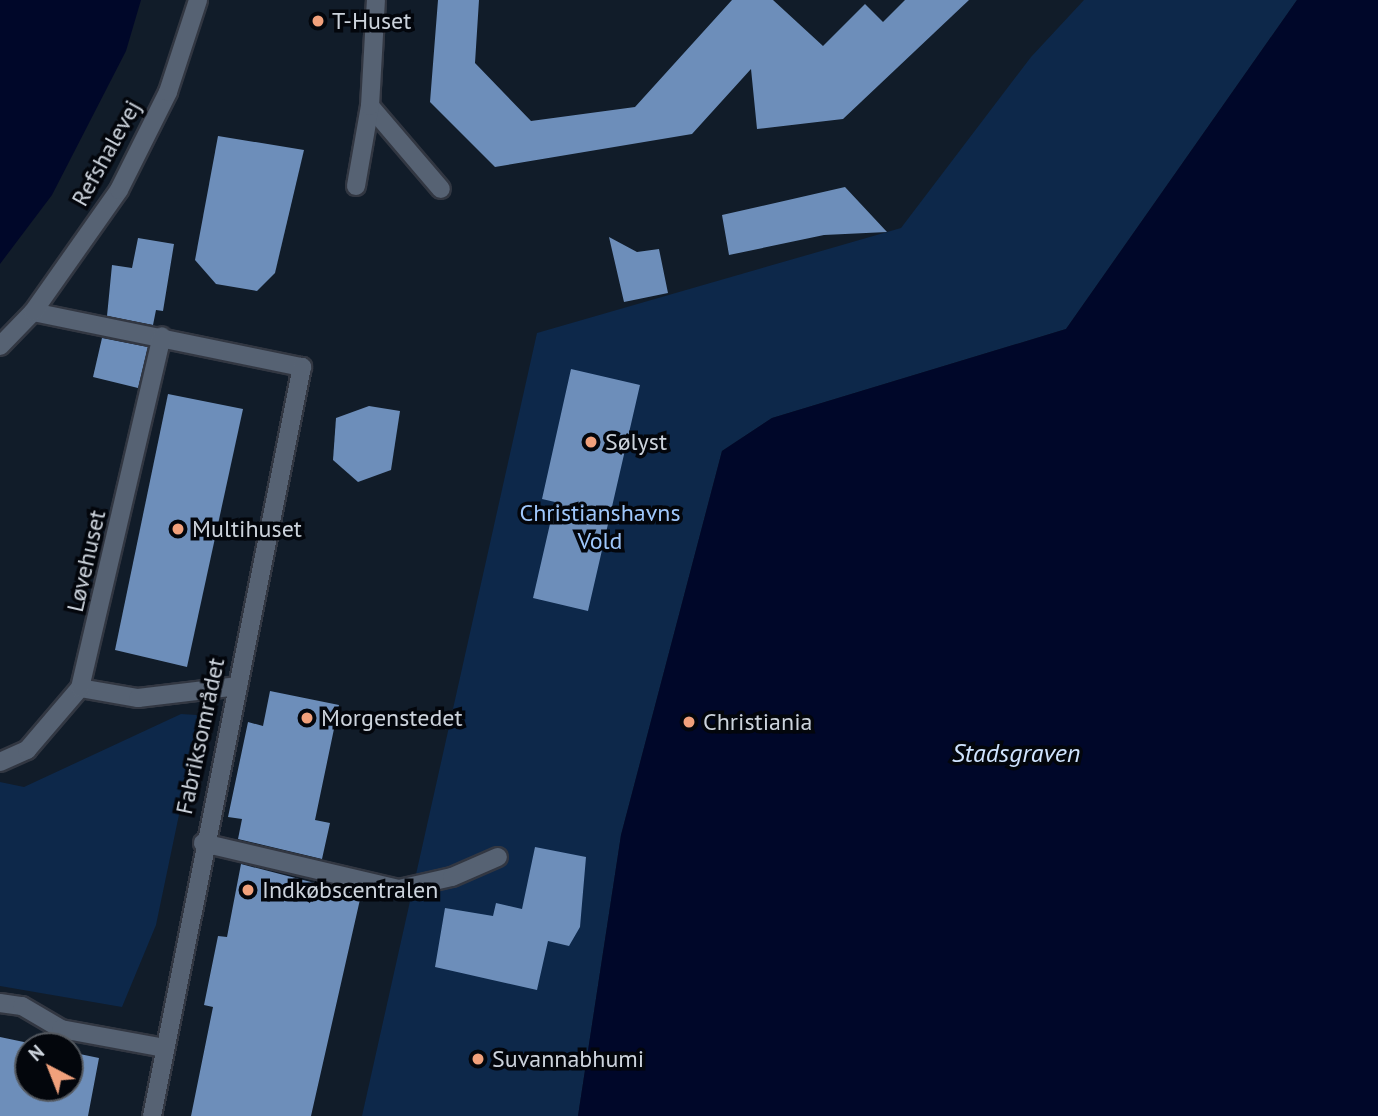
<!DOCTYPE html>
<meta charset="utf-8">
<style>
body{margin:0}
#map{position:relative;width:1378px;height:1116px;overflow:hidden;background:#111c29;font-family:"PT Sans",sans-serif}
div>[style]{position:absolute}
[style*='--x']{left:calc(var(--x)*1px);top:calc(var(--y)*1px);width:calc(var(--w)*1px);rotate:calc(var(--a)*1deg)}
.green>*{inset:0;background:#0d284a}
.water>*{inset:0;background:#000729}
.building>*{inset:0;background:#6d8eba}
.roads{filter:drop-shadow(2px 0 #323742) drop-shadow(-2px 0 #323742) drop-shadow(0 2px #323742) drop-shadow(0 -2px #323742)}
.lane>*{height:18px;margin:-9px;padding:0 9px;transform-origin:9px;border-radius:9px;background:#566273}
.street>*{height:18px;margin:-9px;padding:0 9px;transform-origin:9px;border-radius:9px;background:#566273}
.dots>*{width:19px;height:19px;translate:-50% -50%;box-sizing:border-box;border:4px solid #03060c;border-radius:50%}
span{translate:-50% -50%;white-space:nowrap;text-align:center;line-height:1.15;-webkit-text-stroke:7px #03060c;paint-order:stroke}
.poi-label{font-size:24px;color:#ccd3dc}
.left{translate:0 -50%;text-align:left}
.street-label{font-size:24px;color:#ccd3dc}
.park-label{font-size:24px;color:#9fc7fb}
.water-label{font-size:26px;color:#d0e4ff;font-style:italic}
.north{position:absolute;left:14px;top:1032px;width:70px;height:70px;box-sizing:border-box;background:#03060c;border:2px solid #53585f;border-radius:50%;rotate:318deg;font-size:19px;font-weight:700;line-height:28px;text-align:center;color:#ccd3dc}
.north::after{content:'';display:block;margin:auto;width:24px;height:32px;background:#f1a17c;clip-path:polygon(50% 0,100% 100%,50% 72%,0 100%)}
</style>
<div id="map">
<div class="green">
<i style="clip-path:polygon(1084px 0,1297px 0,1066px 329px,772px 418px,722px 451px,621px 835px,578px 1116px,362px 1116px,537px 333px,901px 228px,1031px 57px)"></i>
<i style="clip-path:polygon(181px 714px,197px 715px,195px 738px,156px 925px,122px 1007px,0 986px,0 782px,24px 787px)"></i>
</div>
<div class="water">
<i style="clip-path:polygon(0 0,141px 0,126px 51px,52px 195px,0 264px)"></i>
<i style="clip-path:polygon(1297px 0,1378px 0,1378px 1116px,578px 1116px,621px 835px,722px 451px,772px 418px,1066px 329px)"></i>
</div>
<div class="building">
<i style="clip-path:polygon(438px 0,479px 0,475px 63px,531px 121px,635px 107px,732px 0,773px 0,823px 46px,865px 4px,883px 22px,905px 0,969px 0,843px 119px,757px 129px,751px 69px,692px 134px,495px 167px,430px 102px)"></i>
<i style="clip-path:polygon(218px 136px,304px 150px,275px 273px,257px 291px,216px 284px,195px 260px)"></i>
<i style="clip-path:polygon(845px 187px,887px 232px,824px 235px,729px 255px,722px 215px)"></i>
<i style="clip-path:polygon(609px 237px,637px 252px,659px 249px,668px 293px,624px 302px)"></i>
<i style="clip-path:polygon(138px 238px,174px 244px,163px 311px,156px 310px,153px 325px,107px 316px,112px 265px,132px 268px)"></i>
<i style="clip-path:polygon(102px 338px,148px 347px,138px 388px,93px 377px)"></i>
<i style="clip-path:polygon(571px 369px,640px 385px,588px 611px,533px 598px,555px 502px,542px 499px)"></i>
<i style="clip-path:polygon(168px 394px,243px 409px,187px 667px,115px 650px)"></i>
<i style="clip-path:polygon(369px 406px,400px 411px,391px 470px,358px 482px,333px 460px,336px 418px)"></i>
<i style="clip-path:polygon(270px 691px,339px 705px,315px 820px,330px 823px,322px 859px,238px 839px,242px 819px,228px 817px,248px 722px,263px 726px)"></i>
<i style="clip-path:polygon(535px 847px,586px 857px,580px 927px,569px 946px,548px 941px,537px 990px,435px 967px,445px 908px,493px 916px,496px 903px,522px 909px)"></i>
<i style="clip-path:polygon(241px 864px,361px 895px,311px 1116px,191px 1116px,213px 1007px,204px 1005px,218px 936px,227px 937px)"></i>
<i style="clip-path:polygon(0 1037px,43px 1046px,28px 1046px,28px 1088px,70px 1088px,70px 1052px,99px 1058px,88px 1116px,0 1116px)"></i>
</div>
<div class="roads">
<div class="lane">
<i style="--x:33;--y:312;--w:275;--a:11.6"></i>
</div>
<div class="street">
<i style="--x:370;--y:106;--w:109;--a:49.5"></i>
<i style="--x:356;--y:186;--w:81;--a:-80.1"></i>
<i style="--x:370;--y:106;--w:106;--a:-86.8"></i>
<i style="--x:0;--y:346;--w:47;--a:-45.9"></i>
<i style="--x:33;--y:312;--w:149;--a:-54.8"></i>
<i style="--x:119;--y:190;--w:110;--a:-63.4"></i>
<i style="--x:168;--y:92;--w:97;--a:-71.9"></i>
<i style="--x:80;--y:688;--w:59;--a:9.8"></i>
<i style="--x:138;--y:698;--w:101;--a:-6.8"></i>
<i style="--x:0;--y:762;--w:30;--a:-24"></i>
<i style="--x:27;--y:750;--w:82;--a:-49.5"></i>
<i style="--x:80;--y:688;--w:361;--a:-76.9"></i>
<i style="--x:203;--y:843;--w:201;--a:13.2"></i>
<i style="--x:399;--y:889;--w:54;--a:-12.8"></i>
<i style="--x:452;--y:877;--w:50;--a:-23.5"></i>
<i style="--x:0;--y:1003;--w:22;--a:8"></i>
<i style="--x:22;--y:1006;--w:45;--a:30.5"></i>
<i style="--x:61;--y:1029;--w:106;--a:10.4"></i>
<i style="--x:152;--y:1116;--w:764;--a:-78.68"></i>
</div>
</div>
<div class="dots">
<i style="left:318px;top:21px;background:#f1a17c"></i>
<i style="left:591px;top:442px;background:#f1a17c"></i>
<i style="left:178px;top:529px;background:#f1a17c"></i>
<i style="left:307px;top:718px;background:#f1a17c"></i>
<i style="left:689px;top:722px;background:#f1a17c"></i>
<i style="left:248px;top:890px;background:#f1a17c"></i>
<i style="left:478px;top:1059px;background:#f1a17c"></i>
</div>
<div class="poi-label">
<span class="left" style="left:332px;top:21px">T-Huset</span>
<span class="left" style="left:605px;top:442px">Sølyst</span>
<span class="left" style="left:192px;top:529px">Multihuset</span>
<span class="left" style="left:321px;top:718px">Morgenstedet</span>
<span class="left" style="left:703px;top:722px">Christiania</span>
<span class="left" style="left:262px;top:890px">Indkøbscentralen</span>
<span class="left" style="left:492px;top:1059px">Suvannabhumi</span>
</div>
<div class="street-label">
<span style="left:106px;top:153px;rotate:-61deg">Refshalevej</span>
<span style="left:86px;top:561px;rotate:-77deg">Løvehuset</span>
<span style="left:200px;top:736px;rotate:-78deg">Fabriksområdet</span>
</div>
<div class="park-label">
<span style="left:600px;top:527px">Christianshavns<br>Vold</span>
</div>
<div class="water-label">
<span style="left:1016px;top:753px">Stadsgraven</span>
</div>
<div class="north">N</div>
</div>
